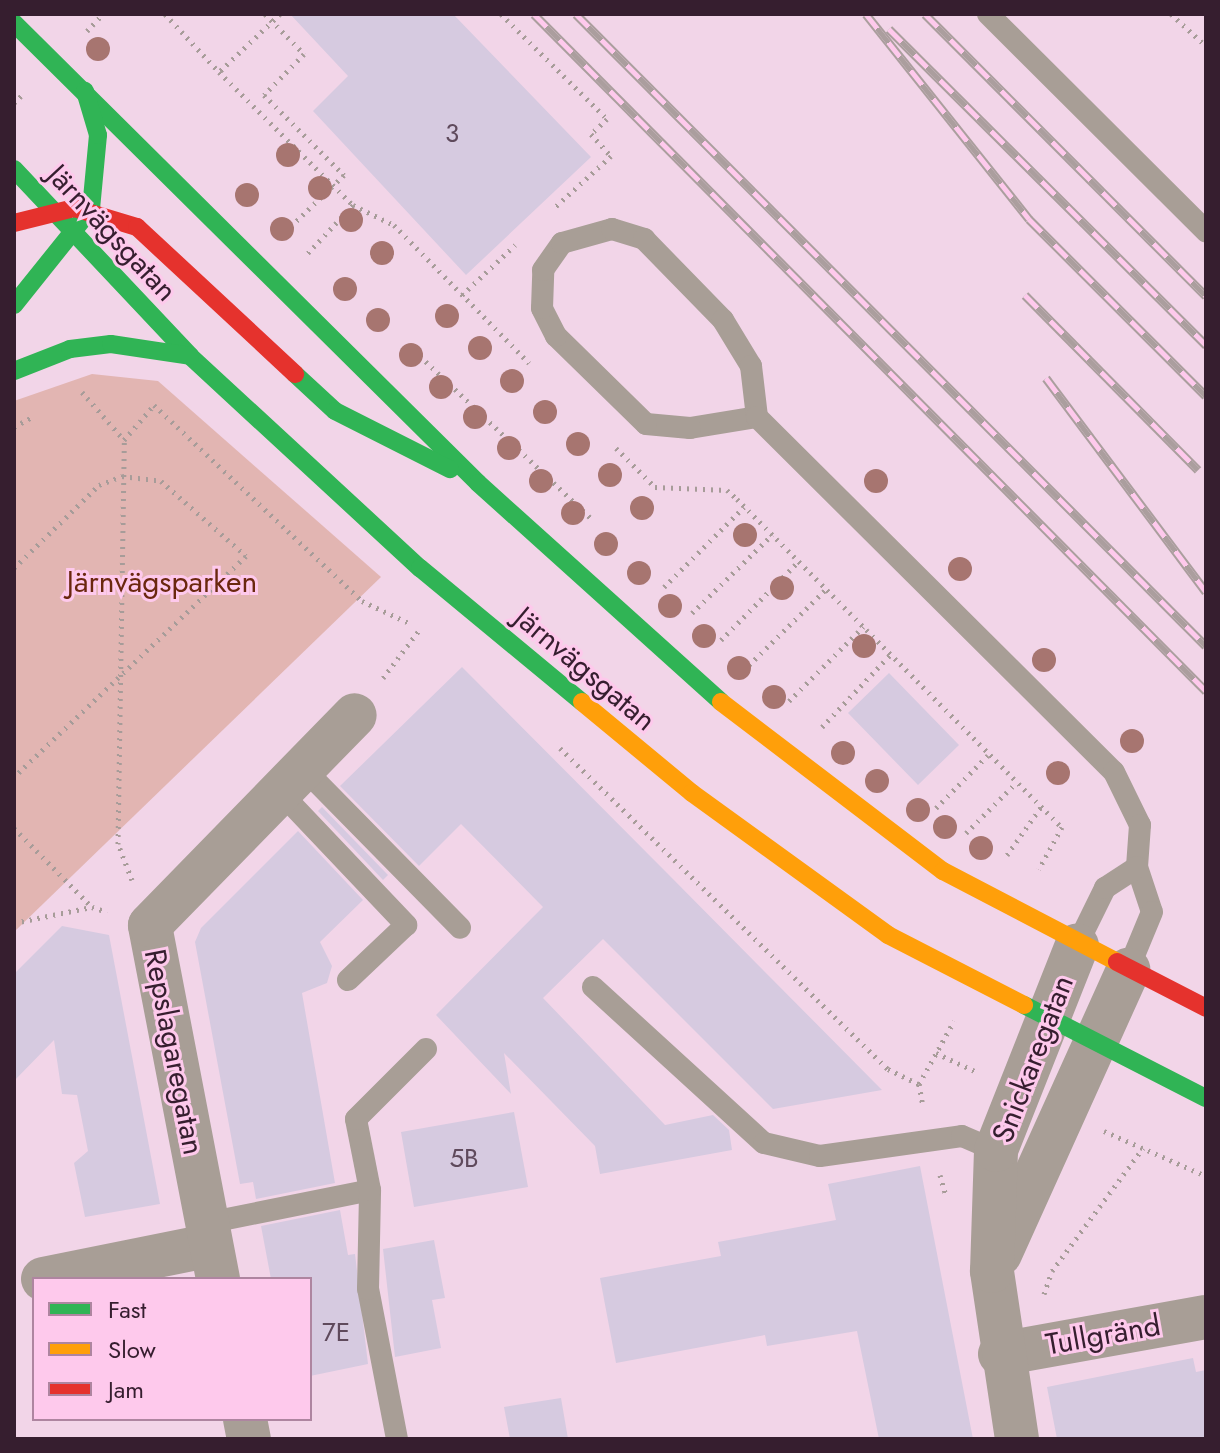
<!DOCTYPE html>
<meta charset="utf-8">
<style>
body{margin:0}
#map{position:relative;width:1220px;height:1453px;overflow:hidden;background:#f2d5e8;font-family:Jost,sans-serif}
div>[style]{position:absolute}
[style*='--x']{left:calc(var(--x)*1px);top:calc(var(--y)*1px);width:calc(var(--w)*1px);rotate:calc(var(--a)*1deg)}
.green>*{inset:0;background:#e2b5b2}
.building>*{inset:0;background:#d6cae0}
.path>*{height:5px;margin-top:-2.5px;transform-origin:0;background:repeating-linear-gradient(90deg,#a79c99 0 2px,transparent 0 8px)}
.lane>*{height:22px;margin:-11px;padding:0 11px;transform-origin:11px;border-radius:11px;background:#a89e96}
.street>*{height:44px;margin:-22px;padding:0 22px;transform-origin:22px;border-radius:22px;background:#a89e96}
.fast>*{height:18px;margin:-9px;padding:0 9px;transform-origin:9px;border-radius:9px;background:#30b455}
.slow>*{height:18px;margin:-9px;padding:0 9px;transform-origin:9px;border-radius:9px;background:#ff9f0a}
.jam>*{height:18px;margin:-9px;padding:0 9px;transform-origin:9px;border-radius:9px;background:#e5322d}
.rail>*{height:9px;margin-top:-4.5px;transform-origin:0;background:repeating-linear-gradient(90deg,#fec9ec 0 18px,#ab9e9e 0 36px);box-sizing:border-box;border-block:2px solid #ab9e9e}
.trees>*{width:24px;height:24px;margin:-12px;border-radius:50%;background:#a77570}
span{translate:-50% -50%;white-space:nowrap;text-align:center;line-height:1.15;-webkit-text-stroke:6px #fec9ec;paint-order:stroke}
.number-label{font-size:26px;color:#5f4a5c}
.number-label span{-webkit-text-stroke-width:0}
.street-label{font-size:30px;color:#361e2f}
.park-label{font-size:30px;color:#6a270e}
.frame{position:absolute;inset:0;border:16px solid #361e2f;pointer-events:none}
.legend{position:absolute;left:32px;top:1277px;width:280px;height:144px;box-sizing:border-box;background:#fec9ec;border:2px solid #ae85a0;margin:0;padding:10px 14px;list-style:none;font-size:24px;color:#361e2f}
.legend li{display:flex;align-items:center;gap:16px;height:40px}
.legend b{width:40px;border:2px solid #ae85a0}
</style>
<div id="map">
<div class="green">
<i style="clip-path:polygon(92px 374px,158px 381px,381px 577px,14px 932px,14px 401px)"></i>
</div>
<div class="building">
<i style="clip-path:polygon(290px 14px,453px 14px,591px 157px,466px 275px,313px 111px,348px 76px)"></i>
<i style="clip-path:polygon(462px 667px,667px 873px,882px 1090px,773px 1109px,603px 939px,543px 998px,665px 1125px,713px 1115px,729px 1130px,732px 1150px,600px 1174px,595px 1146px,504px 1053px,511px 1094px,436px 1015px,543px 907px,461px 824px,419px 866px,340px 786px)"></i>
<i style="clip-path:polygon(889px 673px,959px 745px,918px 785px,848px 713px)"></i>
<i style="clip-path:polygon(322px 807px,388px 875px,383px 880px,318px 811px)"></i>
<i style="clip-path:polygon(298px 831px,363px 900px,320px 942px,332px 966px,327px 983px,302px 993px,335px 1183px,256px 1199px,253px 1182px,240px 1184px,195px 942px,201px 928px)"></i>
<i style="clip-path:polygon(62px 926px,109px 935px,160px 1204px,85px 1217px,74px 1163px,88px 1151px,77px 1095px,62px 1094px,54px 1040px,14px 1081px,14px 974px)"></i>
<i style="clip-path:polygon(514px 1112px,528px 1187px,414px 1207px,401px 1132px)"></i>
<i style="clip-path:polygon(920px 1166px,973px 1439px,879px 1439px,857px 1331px,767px 1346px,765px 1335px,616px 1363px,600px 1278px,721px 1256px,718px 1242px,836px 1220px,828px 1184px)"></i>
<i style="clip-path:polygon(340px 1210px,348px 1255px,355px 1254px,368px 1364px,310px 1376px,310px 1279px,271px 1279px,261px 1226px)"></i>
<i style="clip-path:polygon(434px 1240px,445px 1298px,432px 1300px,441px 1348px,395px 1357px,383px 1249px)"></i>
<i style="clip-path:polygon(1193px 1358px,1196px 1372px,1206px 1370px,1206px 1439px,1057px 1439px,1047px 1387px)"></i>
<i style="clip-path:polygon(561px 1398px,568px 1439px,510px 1439px,504px 1407px)"></i>
</div>
<div class="path">
<i style="--x:165;--y:14;--w:79;--a:47"></i>
<i style="--x:265;--y:14;--w:56;--a:45.7"></i>
<i style="--x:304;--y:54;--w:57;--a:134.3"></i>
<i style="--x:264;--y:95;--w:113;--a:45"></i>
<i style="--x:344;--y:175;--w:81;--a:136"></i>
<i style="--x:280;--y:14;--w:84;--a:136.4"></i>
<i style="--x:219;--y:72;--w:189;--a:44.8"></i>
<i style="--x:353;--y:205;--w:66;--a:133.2"></i>
<i style="--x:501;--y:14;--w:149;--a:44.7"></i>
<i style="--x:607;--y:119;--w:22;--a:137"></i>
<i style="--x:591;--y:134;--w:30;--a:48"></i>
<i style="--x:611;--y:156;--w:77;--a:137.6"></i>
<i style="--x:1171;--y:14;--w:47;--a:42.4"></i>
<i style="--x:87;--y:31;--w:23;--a:-47"></i>
<i style="--x:14;--y:103;--w:13;--a:-45"></i>
<i style="--x:353;--y:205;--w:46;--a:26"></i>
<i style="--x:394;--y:225;--w:193;--a:45.6"></i>
<i style="--x:462;--y:295;--w:73;--a:-43.3"></i>
<i style="--x:420;--y:356;--w:238;--a:43.5"></i>
<i style="--x:82;--y:392;--w:64;--a:48.8"></i>
<i style="--x:14;--y:427;--w:23;--a:-29"></i>
<i style="--x:616;--y:448;--w:55;--a:45"></i>
<i style="--x:655;--y:487;--w:72;--a:2.4"></i>
<i style="--x:727;--y:490;--w:13;--a:42"></i>
<i style="--x:737;--y:499;--w:462;--a:45.3"></i>
<i style="--x:1062;--y:827;--w:48;--a:118.7"></i>
<i style="--x:14;--y:568;--w:119;--a:-44.3"></i>
<i style="--x:99;--y:485;--w:25;--a:-21"></i>
<i style="--x:122;--y:476;--w:39;--a:7"></i>
<i style="--x:161;--y:481;--w:113;--a:41.4"></i>
<i style="--x:246;--y:556;--w:320;--a:136.4"></i>
<i style="--x:664;--y:587;--w:113;--a:-45"></i>
<i style="--x:692;--y:613;--w:112;--a:-44.3"></i>
<i style="--x:721;--y:640;--w:110;--a:-45.4"></i>
<i style="--x:749;--y:665;--w:108;--a:-44.6"></i>
<i style="--x:383;--y:678;--w:61;--a:-52.9"></i>
<i style="--x:789;--y:701;--w:105;--a:-45"></i>
<i style="--x:822;--y:727;--w:99;--a:-46.6"></i>
<i style="--x:560;--y:748;--w:459;--a:44.4"></i>
<i style="--x:888;--y:1069;--w:34;--a:26"></i>
<i style="--x:919;--y:1084;--w:72;--a:-60.9"></i>
<i style="--x:936;--y:808;--w:74;--a:-45.5"></i>
<i style="--x:14;--y:828;--w:111;--a:45.4"></i>
<i style="--x:92;--y:907;--w:16;--a:18"></i>
<i style="--x:966;--y:833;--w:71;--a:-45"></i>
<i style="--x:1007;--y:855;--w:59;--a:-54.7"></i>
<i style="--x:132;--y:880;--w:39;--a:-111"></i>
<i style="--x:118;--y:844;--w:404;--a:-89.1"></i>
<i style="--x:124;--y:440;--w:46;--a:-49.4"></i>
<i style="--x:154;--y:405;--w:286;--a:43.3"></i>
<i style="--x:362;--y:601;--w:52;--a:25.1"></i>
<i style="--x:14;--y:923;--w:79;--a:-11.7"></i>
<i style="--x:936;--y:1053;--w:47;--a:24.9"></i>
<i style="--x:919;--y:1084;--w:23;--a:80"></i>
<i style="--x:1104;--y:1131;--w:111;--a:23.8"></i>
<i style="--x:940;--y:1175;--w:22;--a:74"></i>
<i style="--x:1044;--y:1294;--w:24;--a:-71"></i>
<i style="--x:1052;--y:1271;--w:153;--a:-53.5"></i>
</div>
<div class="lane">
<i style="--x:988;--y:14;--w:308;--a:44.9"></i>
<i style="--x:757;--y:417;--w:68;--a:170.7"></i>
<i style="--x:690;--y:428;--w:44;--a:-174.8"></i>
<i style="--x:646;--y:424;--w:126;--a:-135.6"></i>
<i style="--x:556;--y:336;--w:31;--a:-117"></i>
<i style="--x:542;--y:308;--w:38;--a:-88"></i>
<i style="--x:543;--y:270;--w:33;--a:-55"></i>
<i style="--x:562;--y:243;--w:52;--a:-15.6"></i>
<i style="--x:612;--y:229;--w:34;--a:17"></i>
<i style="--x:644;--y:239;--w:113;--a:45.7"></i>
<i style="--x:723;--y:320;--w:54;--a:58.7"></i>
<i style="--x:751;--y:366;--w:51;--a:83.3"></i>
<i style="--x:757;--y:417;--w:503;--a:44.84"></i>
<i style="--x:1114;--y:772;--w:59;--a:63.9"></i>
<i style="--x:1140;--y:825;--w:42;--a:94.1"></i>
<i style="--x:1137;--y:867;--w:47;--a:71.6"></i>
<i style="--x:1152;--y:912;--w:63;--a:112.5"></i>
<i style="--x:303;--y:768;--w:224;--a:45.5"></i>
<i style="--x:279;--y:791;--w:185;--a:46.5"></i>
<i style="--x:406;--y:925;--w:80;--a:136.5"></i>
<i style="--x:1077;--y:945;--w:64;--a:-63.8"></i>
<i style="--x:1105;--y:888;--w:38;--a:-33"></i>
<i style="--x:593;--y:987;--w:231;--a:42.4"></i>
<i style="--x:764;--y:1143;--w:57;--a:13.1"></i>
<i style="--x:820;--y:1156;--w:143;--a:-8"></i>
<i style="--x:962;--y:1136;--w:46;--a:23.2"></i>
<i style="--x:207;--y:1223;--w:166;--a:-11.4"></i>
<i style="--x:397;--y:1439;--w:153;--a:-100.9"></i>
<i style="--x:368;--y:1289;--w:99;--a:-88.8"></i>
<i style="--x:370;--y:1190;--w:72;--a:-101.2"></i>
<i style="--x:356;--y:1119;--w:99;--a:-45"></i>
</div>
<div class="street">
<i style="--x:1000;--y:1254;--w:312;--a:-65.7"></i>
<i style="--x:43;--y:1279;--w:171;--a:-11.4"></i>
<i style="--x:218;--y:1279;--w:360;--a:-100.9"></i>
<i style="--x:150;--y:925;--w:293;--a:-45.7"></i>
<i style="--x:1000;--y:1354;--w:209;--a:-10.2"></i>
<i style="--x:245;--y:1419;--w:20;--a:79"></i>
<i style="--x:1017;--y:1439;--w:170;--a:-98.5"></i>
<i style="--x:992;--y:1271;--w:121;--a:-88.1"></i>
<i style="--x:996;--y:1150;--w:220;--a:-68.4"></i>
</div>
<div class="fast">
<i style="--x:14;--y:23;--w:653;--a:44.75"></i>
<i style="--x:478;--y:483;--w:327;--a:42"></i>
<i style="--x:14;--y:169;--w:257;--a:46.7"></i>
<i style="--x:190;--y:356;--w:313;--a:42.7"></i>
<i style="--x:420;--y:568;--w:210;--a:39.6"></i>
<i style="--x:14;--y:305;--w:123;--a:-51.3"></i>
<i style="--x:91;--y:209;--w:74;--a:-84.6"></i>
<i style="--x:98;--y:135;--w:46;--a:-106.5"></i>
<i style="--x:14;--y:371;--w:60;--a:-21.4"></i>
<i style="--x:70;--y:349;--w:41;--a:-7"></i>
<i style="--x:111;--y:344;--w:80;--a:8.6"></i>
<i style="--x:295;--y:374;--w:54;--a:42.8"></i>
<i style="--x:335;--y:411;--w:129;--a:26.8"></i>
<i style="--x:1024;--y:1005;--w:204;--a:27.1"></i>
</div>
<div class="slow">
<i style="--x:582;--y:702;--w:143;--a:39.6"></i>
<i style="--x:692;--y:793;--w:242;--a:35.9"></i>
<i style="--x:888;--y:935;--w:153;--a:27.2"></i>
<i style="--x:721;--y:702;--w:279;--a:37.3"></i>
<i style="--x:943;--y:871;--w:196;--a:27.6"></i>
</div>
<div class="jam">
<i style="--x:14;--y:223;--w:62;--a:-14"></i>
<i style="--x:74;--y:208;--w:66;--a:16.8"></i>
<i style="--x:137;--y:227;--w:216;--a:42.9"></i>
<i style="--x:1117;--y:962;--w:100;--a:27.3"></i>
</div>
<div class="rail">
<i style="--x:534;--y:14;--w:954;--a:45.21"></i>
<i style="--x:576;--y:14;--w:892;--a:45.09"></i>
<i style="--x:866;--y:14;--w:262;--a:51.5"></i>
<i style="--x:1029;--y:219;--w:250;--a:45"></i>
<i style="--x:925;--y:14;--w:398;--a:45.1"></i>
<i style="--x:889;--y:29;--w:448;--a:44.9"></i>
<i style="--x:1025;--y:295;--w:246;--a:45.3"></i>
<i style="--x:1046;--y:378;--w:267;--a:53.2"></i>
</div>
<div class="trees">
<i style="left:98px;top:49px"></i>
<i style="left:288px;top:155px"></i>
<i style="left:320px;top:188px"></i>
<i style="left:247px;top:195px"></i>
<i style="left:351px;top:220px"></i>
<i style="left:282px;top:229px"></i>
<i style="left:382px;top:253px"></i>
<i style="left:345px;top:289px"></i>
<i style="left:447px;top:316px"></i>
<i style="left:378px;top:320px"></i>
<i style="left:480px;top:348px"></i>
<i style="left:411px;top:355px"></i>
<i style="left:512px;top:381px"></i>
<i style="left:441px;top:387px"></i>
<i style="left:545px;top:412px"></i>
<i style="left:475px;top:417px"></i>
<i style="left:578px;top:444px"></i>
<i style="left:509px;top:448px"></i>
<i style="left:610px;top:475px"></i>
<i style="left:541px;top:481px"></i>
<i style="left:876px;top:481px"></i>
<i style="left:642px;top:508px"></i>
<i style="left:573px;top:513px"></i>
<i style="left:745px;top:535px"></i>
<i style="left:606px;top:544px"></i>
<i style="left:960px;top:569px"></i>
<i style="left:639px;top:573px"></i>
<i style="left:782px;top:588px"></i>
<i style="left:670px;top:606px"></i>
<i style="left:704px;top:636px"></i>
<i style="left:864px;top:646px"></i>
<i style="left:1044px;top:660px"></i>
<i style="left:739px;top:668px"></i>
<i style="left:774px;top:697px"></i>
<i style="left:1132px;top:741px"></i>
<i style="left:843px;top:753px"></i>
<i style="left:1058px;top:773px"></i>
<i style="left:877px;top:781px"></i>
<i style="left:918px;top:810px"></i>
<i style="left:945px;top:827px"></i>
<i style="left:981px;top:848px"></i>
</div>
<div class="number-label">
<span style="left:452px;top:134px">3</span>
<span style="left:464px;top:1159px">5B</span>
<span style="left:336px;top:1333px">7E</span>
</div>
<div class="street-label">
<span style="left:112px;top:233px;rotate:47deg">Järnvägsgatan</span>
<span style="left:585px;top:669px;rotate:40deg">Järnvägsgatan</span>
<span style="left:174px;top:1052px;rotate:79deg">Repslagaregatan</span>
<span style="left:1033px;top:1059px;rotate:-69deg">Snickaregatan</span>
<span style="left:1103px;top:1335px;rotate:-10deg">Tullgränd</span>
</div>
<div class="park-label">
<span style="left:162px;top:582px">Järnvägsparken</span>
</div>
<div class="frame"></div>
<ul class="legend">
<li><b style="height:10px;background:#30b455"></b>Fast</li>
<li><b style="height:10px;background:#ff9f0a"></b>Slow</li>
<li><b style="height:10px;background:#e5322d"></b>Jam</li>
</ul>
</div>
